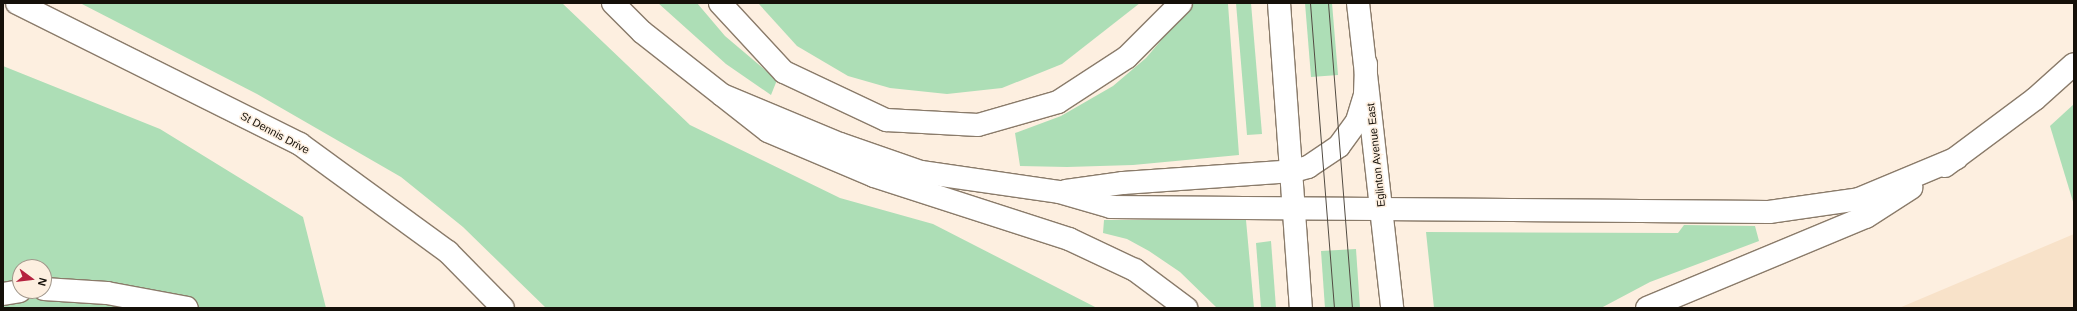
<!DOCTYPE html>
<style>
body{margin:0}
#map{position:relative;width:2077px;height:311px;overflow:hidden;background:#fdefe0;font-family:Arial,sans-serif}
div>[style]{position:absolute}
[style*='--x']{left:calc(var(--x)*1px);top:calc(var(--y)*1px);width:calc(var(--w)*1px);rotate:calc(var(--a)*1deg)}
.built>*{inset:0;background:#f8e2c9}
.green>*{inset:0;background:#addeb6}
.roads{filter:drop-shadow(1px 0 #8a7b6a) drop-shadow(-1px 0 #8a7b6a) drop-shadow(0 1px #8a7b6a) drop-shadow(0 -1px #8a7b6a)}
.minor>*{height:22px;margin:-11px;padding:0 11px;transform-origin:11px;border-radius:11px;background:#fff}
.major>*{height:22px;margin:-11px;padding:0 11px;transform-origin:11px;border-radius:11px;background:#fff}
.highway>*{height:22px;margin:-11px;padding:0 11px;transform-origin:11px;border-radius:11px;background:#fff}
.tram>*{height:1px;margin:-0.5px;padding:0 0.5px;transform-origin:0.5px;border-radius:0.5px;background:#524b42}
span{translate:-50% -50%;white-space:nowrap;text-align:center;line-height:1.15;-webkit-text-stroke:3px #fdefe0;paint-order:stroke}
.street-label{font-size:11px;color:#151009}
.frame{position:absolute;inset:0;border:4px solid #151009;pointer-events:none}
.north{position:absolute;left:12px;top:259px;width:40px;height:40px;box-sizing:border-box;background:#fdefe0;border:1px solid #a0968a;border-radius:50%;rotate:105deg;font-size:11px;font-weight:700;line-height:16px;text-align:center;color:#151009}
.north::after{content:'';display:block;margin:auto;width:14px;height:18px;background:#b5223f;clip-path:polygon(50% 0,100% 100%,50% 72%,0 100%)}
</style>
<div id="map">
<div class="built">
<i style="clip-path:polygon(2074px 234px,2074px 308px,1899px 308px)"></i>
</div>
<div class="green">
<i style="clip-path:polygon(80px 3px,562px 3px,690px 125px,840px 198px,933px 224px,1097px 308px,546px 308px,463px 227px,401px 177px,257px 94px)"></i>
<i style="clip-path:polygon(658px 3px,697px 3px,725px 36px,777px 80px,771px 95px,726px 64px)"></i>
<i style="clip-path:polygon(758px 3px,1140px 3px,1062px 64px,1002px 88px,947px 94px,890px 88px,848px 76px,797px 46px)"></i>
<i style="clip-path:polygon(1193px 3px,1228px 4px,1239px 155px,1133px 165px,1067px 167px,1020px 166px,1015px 133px,1061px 116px,1113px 86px,1146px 58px)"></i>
<i style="clip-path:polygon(1236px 3px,1251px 3px,1262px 134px,1247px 135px)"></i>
<i style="clip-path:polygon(1305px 3px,1332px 3px,1338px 75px,1311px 77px)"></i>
<i style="clip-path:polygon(evenodd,3px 66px,160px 129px,303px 217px,326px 308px,3px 308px,3px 66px,20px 267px,44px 267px,44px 291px,20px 291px,20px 267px)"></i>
<i style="clip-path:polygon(2074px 104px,2074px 205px,2050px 126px)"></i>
<i style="clip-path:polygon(1104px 220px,1246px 220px,1254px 308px,1217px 308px,1180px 272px,1149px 251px,1127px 239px,1103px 233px)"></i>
<i style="clip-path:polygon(1684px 225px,1755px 226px,1759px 241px,1650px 282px,1601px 308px,1434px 308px,1426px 232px,1678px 233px)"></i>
<i style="clip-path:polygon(1271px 241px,1276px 308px,1261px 308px,1256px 243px)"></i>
<i style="clip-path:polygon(1356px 249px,1360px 308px,1325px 308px,1321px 251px)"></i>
</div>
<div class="roads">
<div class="minor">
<i style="--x:17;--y:3;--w:316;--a:26.5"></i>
<i style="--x:300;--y:144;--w:183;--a:36.1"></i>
<i style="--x:448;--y:252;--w:78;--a:45.5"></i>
<i style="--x:44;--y:289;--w:63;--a:3.6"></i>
<i style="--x:107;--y:293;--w:81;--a:10.6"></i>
<i style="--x:3;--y:294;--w:17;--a:-10"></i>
</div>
<div class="major">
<i style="--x:1279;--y:3;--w:306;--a:85.9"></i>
<i style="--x:1358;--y:3;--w:307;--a:83.6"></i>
</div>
<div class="highway">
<i style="--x:613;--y:3;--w:41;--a:45"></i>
<i style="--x:642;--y:32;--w:160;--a:38.2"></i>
<i style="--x:768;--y:131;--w:115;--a:23"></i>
<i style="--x:874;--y:176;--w:205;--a:17.9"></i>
<i style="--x:1069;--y:239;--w:73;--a:25.2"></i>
<i style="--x:1135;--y:270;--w:64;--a:36.7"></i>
<i style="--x:720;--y:3;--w:94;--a:47.2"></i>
<i style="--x:784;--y:72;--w:113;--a:25.2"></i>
<i style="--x:886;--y:120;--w:92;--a:3.1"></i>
<i style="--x:978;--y:125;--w:83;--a:-16"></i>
<i style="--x:1058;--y:102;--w:82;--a:-33.1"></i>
<i style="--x:1127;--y:57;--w:76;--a:-45"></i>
<i style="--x:722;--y:95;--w:128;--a:22.6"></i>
<i style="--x:840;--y:144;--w:86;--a:19.1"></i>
<i style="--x:921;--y:172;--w:139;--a:8.2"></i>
<i style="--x:1059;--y:192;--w:54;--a:16.1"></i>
<i style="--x:1111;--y:207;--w:658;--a:0.44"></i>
<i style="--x:1769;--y:212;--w:91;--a:-8.2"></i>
<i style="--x:1859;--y:199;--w:106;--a:-22.7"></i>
<i style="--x:1945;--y:166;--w:112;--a:-36.7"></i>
<i style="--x:2035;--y:99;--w:52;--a:-41.9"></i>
<i style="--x:1066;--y:191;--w:58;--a:-8"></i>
<i style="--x:1123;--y:183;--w:170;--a:-4"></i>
<i style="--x:1293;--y:171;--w:16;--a:-15"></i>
<i style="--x:1308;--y:167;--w:37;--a:-34"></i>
<i style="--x:1339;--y:146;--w:31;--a:-54"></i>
<i style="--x:1357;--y:121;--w:28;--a:-73"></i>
<i style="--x:1365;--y:94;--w:30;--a:-88"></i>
<i style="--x:1647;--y:308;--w:237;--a:-22.6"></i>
<i style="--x:1866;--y:217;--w:54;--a:-32.8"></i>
</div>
</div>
<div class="tram">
<i style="--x:1310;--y:3;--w:306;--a:85.5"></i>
<i style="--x:1328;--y:3;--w:306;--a:85.5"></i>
</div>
<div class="street-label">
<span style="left:275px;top:133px;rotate:28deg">St Dennis Drive</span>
<span style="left:1376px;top:155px;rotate:-96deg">Eglinton Avenue East</span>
</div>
<div class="frame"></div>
<div class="north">N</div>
</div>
